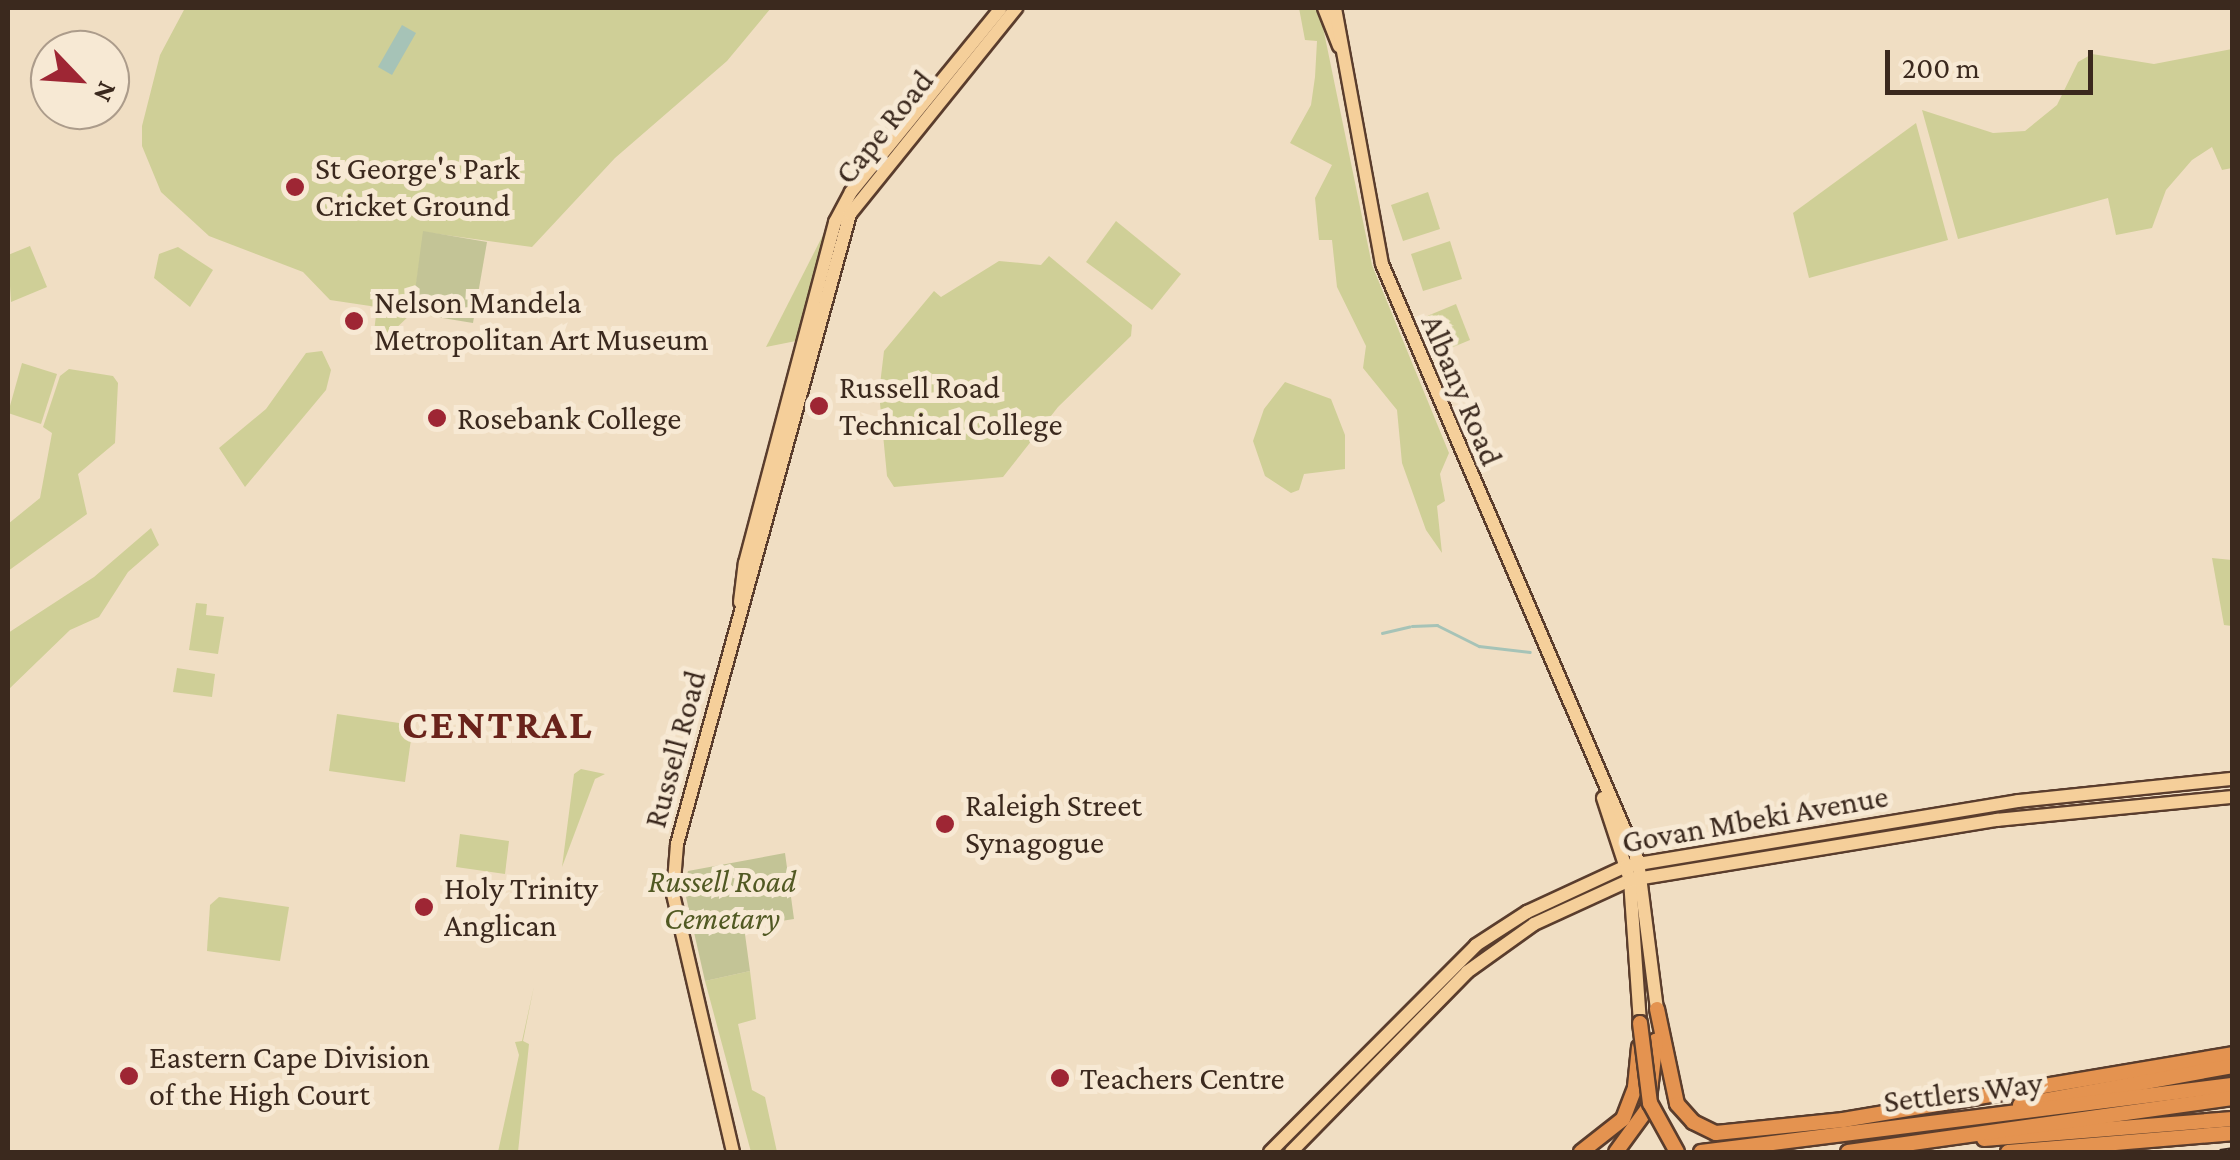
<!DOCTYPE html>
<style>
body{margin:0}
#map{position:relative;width:2240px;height:1160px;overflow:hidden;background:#f0dec3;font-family:"Crimson Pro",serif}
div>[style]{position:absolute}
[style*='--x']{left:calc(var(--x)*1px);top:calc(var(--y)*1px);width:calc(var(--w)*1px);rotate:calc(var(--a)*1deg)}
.green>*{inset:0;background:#cfcf97}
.cemetery>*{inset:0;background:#c3c496}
.water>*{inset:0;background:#a6c3b7}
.stream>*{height:2.5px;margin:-1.25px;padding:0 1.25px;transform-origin:1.25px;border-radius:1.25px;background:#a6c3b7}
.roads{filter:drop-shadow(2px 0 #5a3d2d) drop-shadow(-2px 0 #5a3d2d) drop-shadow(0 2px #5a3d2d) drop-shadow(0 -2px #5a3d2d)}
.major>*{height:12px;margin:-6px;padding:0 6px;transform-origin:6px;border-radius:6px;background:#f5cf9a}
.highway>*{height:14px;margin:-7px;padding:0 7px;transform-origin:7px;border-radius:7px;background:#e49350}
.rail>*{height:6px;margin-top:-3px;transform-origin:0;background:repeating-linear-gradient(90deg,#f7e9d4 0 8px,#3b291e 0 16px);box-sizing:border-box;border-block:2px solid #3b291e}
.bridges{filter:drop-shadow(2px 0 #5a3d2d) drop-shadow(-2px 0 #5a3d2d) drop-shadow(0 2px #5a3d2d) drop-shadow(0 -2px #5a3d2d)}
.highway-bridge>*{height:14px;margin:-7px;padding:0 7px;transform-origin:7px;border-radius:7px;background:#e49350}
.dots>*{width:28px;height:28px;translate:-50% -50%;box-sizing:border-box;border:5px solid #f7e9d4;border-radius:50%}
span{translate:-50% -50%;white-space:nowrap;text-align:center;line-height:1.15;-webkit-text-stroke:10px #f7e9d4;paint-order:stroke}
.street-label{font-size:32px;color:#3b291e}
.poi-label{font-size:32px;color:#3b291e}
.left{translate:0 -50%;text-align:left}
.park-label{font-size:32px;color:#515923;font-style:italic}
.district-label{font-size:42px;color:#6a231b;font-weight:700;letter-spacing:2.5px}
.frame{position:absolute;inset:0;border:10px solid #3b291e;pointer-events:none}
.north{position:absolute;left:30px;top:30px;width:100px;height:100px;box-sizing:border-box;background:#f7e9d4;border:2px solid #ac9c8b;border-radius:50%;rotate:115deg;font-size:28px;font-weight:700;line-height:40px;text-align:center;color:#3b291e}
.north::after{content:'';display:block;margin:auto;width:35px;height:45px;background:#9e2634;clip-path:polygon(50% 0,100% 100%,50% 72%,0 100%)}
.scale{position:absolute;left:1885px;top:50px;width:208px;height:45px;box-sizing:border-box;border:5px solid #3b291e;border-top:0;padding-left:12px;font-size:30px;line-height:35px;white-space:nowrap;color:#3b291e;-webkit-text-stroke:8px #f7e9d4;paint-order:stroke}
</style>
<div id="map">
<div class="green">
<i style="clip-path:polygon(185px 8px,771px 8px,727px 61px,615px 158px,532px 247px,424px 232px,412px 313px,390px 334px,374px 332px,377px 307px,330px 300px,303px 272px,209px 236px,161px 192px,142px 146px,142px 126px,160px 55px)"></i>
<i style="clip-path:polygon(1299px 8px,1319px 8px,1372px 265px,1449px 453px,1440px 474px,1445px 501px,1437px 506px,1442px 553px,1426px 530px,1402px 463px,1397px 410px,1363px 368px,1366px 346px,1337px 287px,1332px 240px,1319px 240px,1315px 198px,1332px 165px,1290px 143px,1311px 105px,1315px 77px,1317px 41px,1305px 40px)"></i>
<i style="clip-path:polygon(2232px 49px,2232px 168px,2222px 170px,2212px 147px,2192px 160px,2166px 190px,2152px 228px,2116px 235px,2108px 198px,1958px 239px,1922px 110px,1993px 133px,2025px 131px,2057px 105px,2078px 62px,2092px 54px,2154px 64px)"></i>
<i style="clip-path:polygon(1916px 123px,1948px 240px,1809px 278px,1793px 213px)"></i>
<i style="clip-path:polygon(1428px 192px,1440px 229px,1403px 241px,1391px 205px)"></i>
<i style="clip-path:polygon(1116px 221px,1181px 274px,1152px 310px,1086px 262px)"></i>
<i style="clip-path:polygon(824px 236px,796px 341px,766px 347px,823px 235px)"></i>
<i style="clip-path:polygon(1450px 241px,1462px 279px,1423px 291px,1411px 254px)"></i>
<i style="clip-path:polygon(30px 246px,47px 287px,11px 302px,8px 255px)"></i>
<i style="clip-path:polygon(178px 247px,213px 270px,190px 307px,154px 278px,159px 254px)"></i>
<i style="clip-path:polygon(1049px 256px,1132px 325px,1131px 336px,1058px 407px,1003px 477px,894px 487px,887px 476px,879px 393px,884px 351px,934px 291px,941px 297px,999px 261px,1041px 265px)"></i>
<i style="clip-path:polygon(1456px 304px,1470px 340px,1434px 355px,1420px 319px)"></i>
<i style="clip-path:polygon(322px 351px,331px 370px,326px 390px,245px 487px,219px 448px,266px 409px,306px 353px)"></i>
<i style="clip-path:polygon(22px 363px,57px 374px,41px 424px,8px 413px)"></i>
<i style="clip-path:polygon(69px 369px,113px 376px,118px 383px,115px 443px,78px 474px,87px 514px,8px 571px,8px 524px,40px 498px,52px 433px,43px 427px,60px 376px)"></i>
<i style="clip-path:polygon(1285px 382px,1331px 399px,1345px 435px,1345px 469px,1304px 474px,1299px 490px,1291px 493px,1265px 476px,1253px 441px,1264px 409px)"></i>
<i style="clip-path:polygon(151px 528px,159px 545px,128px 572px,99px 617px,70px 630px,8px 690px,8px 633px,94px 577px)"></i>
<i style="clip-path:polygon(2212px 558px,2232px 560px,2232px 626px,2224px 625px)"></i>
<i style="clip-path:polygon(196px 603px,207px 604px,206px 615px,224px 617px,218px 654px,189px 650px)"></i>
<i style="clip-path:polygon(177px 668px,215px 674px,212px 697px,173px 692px)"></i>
<i style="clip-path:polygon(337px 714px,413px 725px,405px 782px,329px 771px)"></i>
<i style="clip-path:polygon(581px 769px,605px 774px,595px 779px,562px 867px,574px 774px)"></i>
<i style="clip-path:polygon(460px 834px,509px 841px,505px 874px,456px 867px)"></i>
<i style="clip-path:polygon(219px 897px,289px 907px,280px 961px,207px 951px,210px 905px)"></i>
<i style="clip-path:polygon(750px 971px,756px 1019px,738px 1024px,752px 1090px,765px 1097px,777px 1152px,751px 1152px,705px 981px)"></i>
<i style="clip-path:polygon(534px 986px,523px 1041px,529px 1044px,518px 1152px,498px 1152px,519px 1055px,515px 1042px,522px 1041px)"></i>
</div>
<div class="cemetery">
<i style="clip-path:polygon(423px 231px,487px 242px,473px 323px,412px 313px)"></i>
<i style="clip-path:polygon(785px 853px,794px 919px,744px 927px,750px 971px,705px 981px,684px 888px,688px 871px)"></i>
</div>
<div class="water">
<i style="clip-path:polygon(402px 25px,416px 33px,392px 75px,378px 67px)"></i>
</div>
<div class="stream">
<i style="--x:1412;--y:626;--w:25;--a:-2"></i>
<i style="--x:1437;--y:625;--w:47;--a:26.6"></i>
<i style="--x:1479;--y:646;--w:51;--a:6.7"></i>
<i style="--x:1382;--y:633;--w:28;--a:-13"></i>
</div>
<div class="roads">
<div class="major">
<i style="--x:1324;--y:8;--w:41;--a:68.5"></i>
<i style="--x:1335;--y:8;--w:260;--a:79.6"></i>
<i style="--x:1382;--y:264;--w:650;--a:66.79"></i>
<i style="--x:1638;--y:861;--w:149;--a:82.7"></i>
<i style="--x:740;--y:602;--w:39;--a:-83"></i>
<i style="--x:745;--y:563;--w:353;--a:-75.2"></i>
<i style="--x:835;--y:222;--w:34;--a:-62"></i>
<i style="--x:851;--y:192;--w:237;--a:-50.8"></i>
<i style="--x:1603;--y:798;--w:86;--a:71.8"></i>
<i style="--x:1630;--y:880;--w:143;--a:86"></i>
<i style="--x:733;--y:1152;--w:265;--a:-103.1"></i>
<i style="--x:673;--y:894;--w:50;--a:-85.4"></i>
<i style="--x:677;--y:844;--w:653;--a:-74.64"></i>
<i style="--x:850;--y:214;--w:265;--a:-51.1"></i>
<i style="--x:1270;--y:1152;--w:292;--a:-45.1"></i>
<i style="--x:1476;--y:945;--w:61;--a:-32.9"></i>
<i style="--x:1527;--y:912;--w:109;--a:-24.9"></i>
<i style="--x:1626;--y:866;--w:397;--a:-9.4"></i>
<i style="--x:2018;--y:801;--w:215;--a:-5.9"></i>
<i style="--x:1291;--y:1152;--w:252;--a:-45.6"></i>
<i style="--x:1467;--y:972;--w:82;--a:-35.6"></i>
<i style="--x:1534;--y:924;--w:106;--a:-24.6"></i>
<i style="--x:1630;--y:880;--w:372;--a:-9.3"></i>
<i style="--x:1997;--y:820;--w:236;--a:-5.6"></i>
</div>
<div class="highway">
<i style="--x:1657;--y:1009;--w:97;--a:78.1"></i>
<i style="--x:1677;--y:1104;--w:24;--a:48"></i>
<i style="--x:1693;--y:1122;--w:25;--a:26"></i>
<i style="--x:1716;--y:1133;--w:128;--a:-5.8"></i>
<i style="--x:1843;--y:1120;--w:395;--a:-9.6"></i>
<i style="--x:2020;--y:1105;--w:216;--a:-10.4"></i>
<i style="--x:1984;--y:1139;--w:249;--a:-4.6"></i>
<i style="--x:1581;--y:1152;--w:53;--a:-38.2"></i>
<i style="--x:1623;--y:1119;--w:34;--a:-69"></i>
<i style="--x:1635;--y:1087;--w:40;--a:-84.3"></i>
<i style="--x:1616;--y:1152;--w:54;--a:-54"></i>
<i style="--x:1648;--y:1108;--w:68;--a:-83.3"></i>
<i style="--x:1701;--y:1152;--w:535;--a:-7.19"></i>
<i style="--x:1848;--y:1152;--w:388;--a:-8"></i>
<i style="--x:2008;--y:1152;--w:225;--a:-4.8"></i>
</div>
</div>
<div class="rail">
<i style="--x:2220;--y:1152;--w:12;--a:-9"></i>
</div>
<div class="bridges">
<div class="highway-bridge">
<i style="--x:1640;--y:1023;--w:81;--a:82.9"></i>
<i style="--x:1650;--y:1103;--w:56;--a:61.1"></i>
</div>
</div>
<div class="dots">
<i style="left:295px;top:187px;background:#9e2634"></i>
<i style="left:354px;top:321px;background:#9e2634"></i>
<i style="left:819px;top:406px;background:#9e2634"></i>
<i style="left:437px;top:418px;background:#9e2634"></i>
<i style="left:945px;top:824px;background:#9e2634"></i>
<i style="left:424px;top:907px;background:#9e2634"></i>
<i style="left:129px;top:1076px;background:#9e2634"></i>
<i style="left:1060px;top:1078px;background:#9e2634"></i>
</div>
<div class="street-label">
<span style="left:884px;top:127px;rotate:-51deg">Cape Road</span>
<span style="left:1462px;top:390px;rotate:67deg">Albany Road</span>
<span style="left:675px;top:749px;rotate:-75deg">Russell Road</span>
<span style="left:1755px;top:819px;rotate:-10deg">Govan Mbeki Avenue</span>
<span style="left:1963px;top:1092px;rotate:-7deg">Settlers Way</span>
</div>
<div class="poi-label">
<span class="left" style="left:315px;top:187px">St George's Park<br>Cricket Ground</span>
<span class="left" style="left:374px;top:321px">Nelson Mandela<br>Metropolitan Art Museum</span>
<span class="left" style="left:839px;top:406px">Russell Road<br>Technical College</span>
<span class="left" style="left:457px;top:418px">Rosebank College</span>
<span class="left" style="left:965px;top:824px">Raleigh Street<br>Synagogue</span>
<span class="left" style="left:444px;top:907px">Holy Trinity<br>Anglican</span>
<span class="left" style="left:149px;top:1076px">Eastern Cape Division<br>of the High Court</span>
<span class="left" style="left:1080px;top:1078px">Teachers Centre</span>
</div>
<div class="park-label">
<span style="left:722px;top:900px">Russell Road<br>Cemetary</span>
</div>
<div class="district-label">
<span style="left:498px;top:724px">CENTRAL</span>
</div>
<div class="frame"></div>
<div class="north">N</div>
<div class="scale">200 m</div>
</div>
